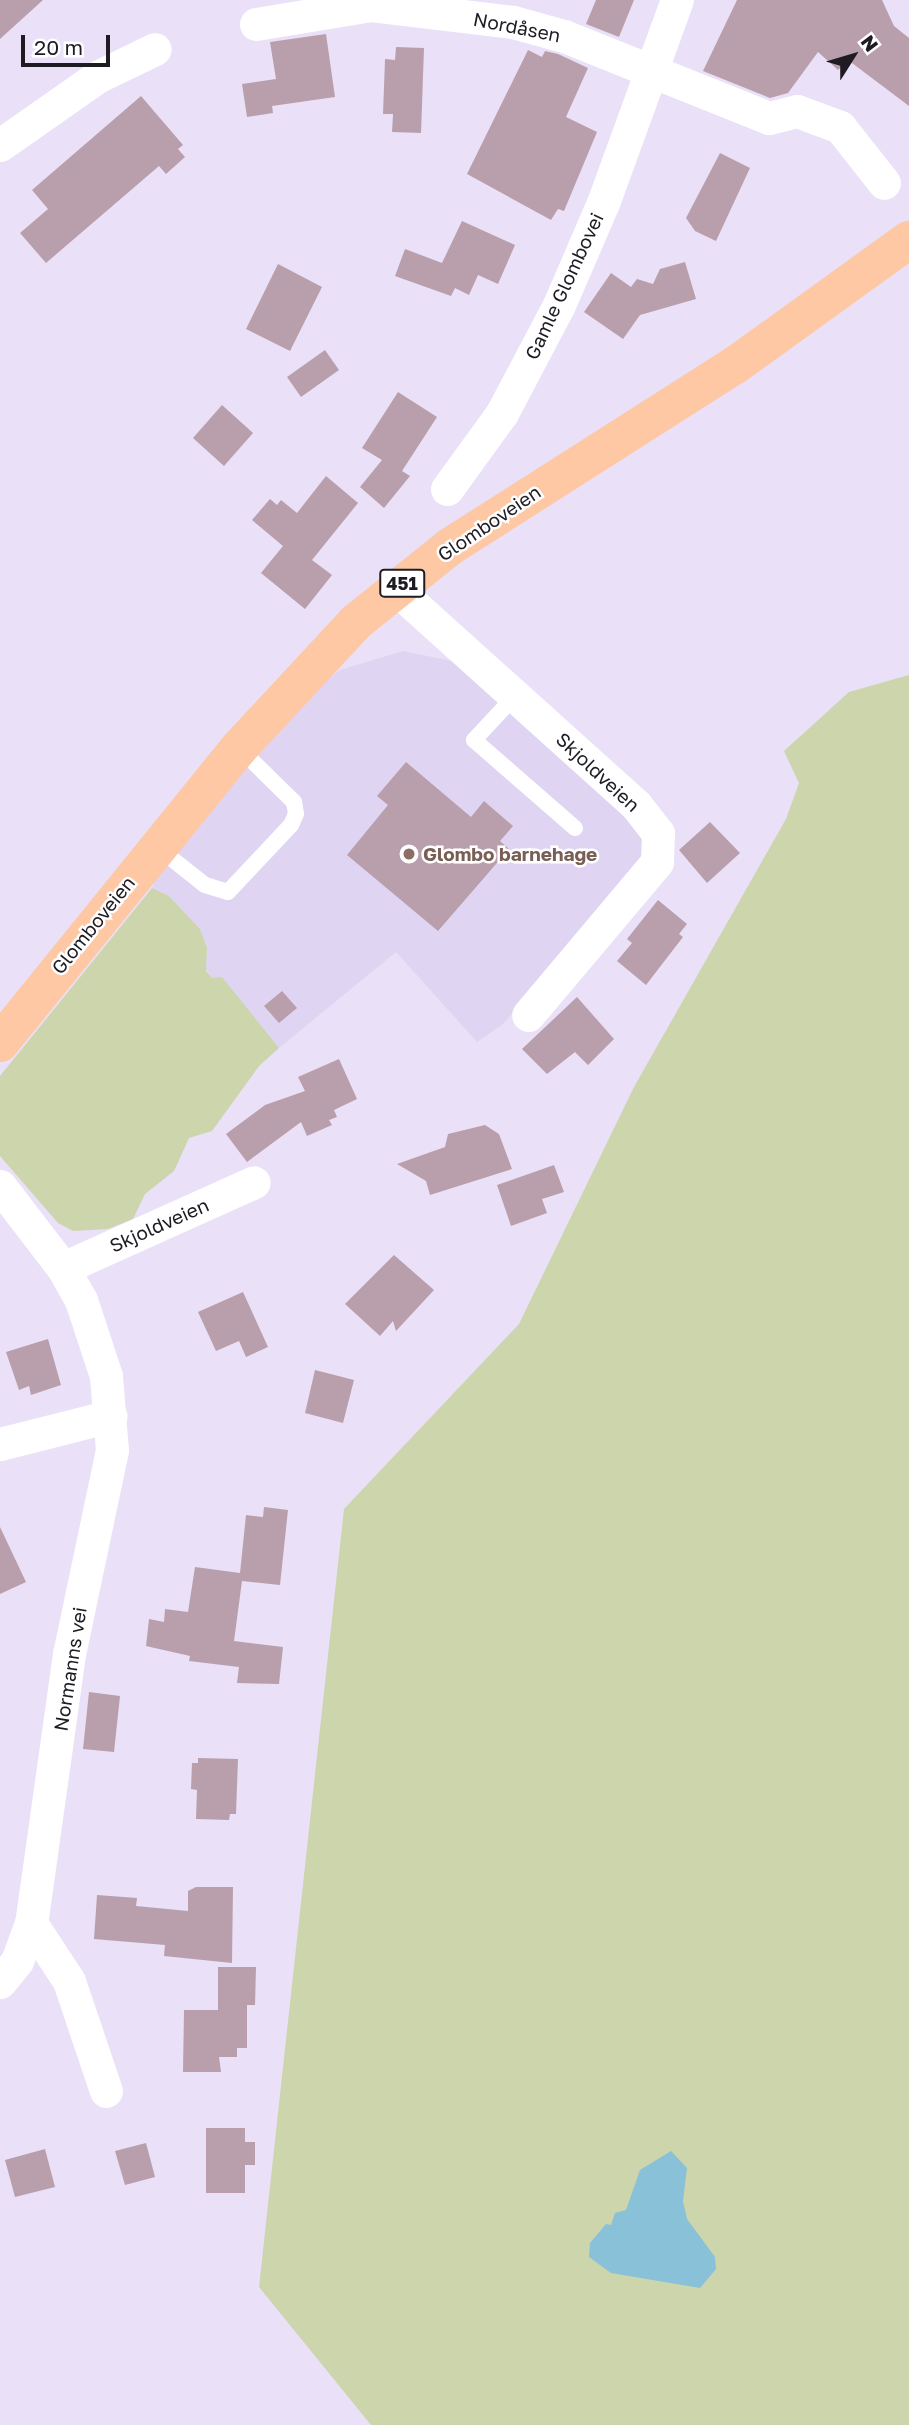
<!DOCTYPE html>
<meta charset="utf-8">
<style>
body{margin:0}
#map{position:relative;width:909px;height:2425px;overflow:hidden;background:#eae0f8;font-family:"Golos Text",sans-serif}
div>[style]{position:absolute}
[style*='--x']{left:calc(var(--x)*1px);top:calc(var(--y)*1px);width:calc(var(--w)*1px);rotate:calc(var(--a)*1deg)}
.built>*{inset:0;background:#e0d4f3}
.green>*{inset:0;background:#ccd5ac}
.water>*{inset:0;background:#89c1d8}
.building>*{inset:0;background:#b89fab}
.lane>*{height:16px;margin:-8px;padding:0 8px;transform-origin:8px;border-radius:8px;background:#fff}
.street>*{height:33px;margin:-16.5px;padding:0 16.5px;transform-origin:16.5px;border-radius:16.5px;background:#fff}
.primary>*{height:38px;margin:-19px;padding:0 19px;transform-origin:19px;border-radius:19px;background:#fdc8a3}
.dots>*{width:19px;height:19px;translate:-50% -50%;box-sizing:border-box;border:4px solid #fff;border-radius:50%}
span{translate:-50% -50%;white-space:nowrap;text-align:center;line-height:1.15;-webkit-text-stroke:5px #fff;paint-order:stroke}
.shield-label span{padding:2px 5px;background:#fff;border:2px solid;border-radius:5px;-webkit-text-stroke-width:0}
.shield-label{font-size:18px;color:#1e1b23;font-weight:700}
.street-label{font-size:19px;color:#1e1b23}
.education-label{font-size:19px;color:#785e54;font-weight:700}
.left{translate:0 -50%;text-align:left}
.north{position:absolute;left:818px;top:21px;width:70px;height:70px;-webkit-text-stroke:5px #fff;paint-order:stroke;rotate:53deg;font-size:19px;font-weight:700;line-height:28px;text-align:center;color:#1e1b23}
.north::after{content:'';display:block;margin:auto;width:24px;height:32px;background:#1e1b23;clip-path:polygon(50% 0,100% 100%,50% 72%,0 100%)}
.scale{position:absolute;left:21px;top:35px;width:89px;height:32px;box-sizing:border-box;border:4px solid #1e1b23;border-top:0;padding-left:9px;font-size:21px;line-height:24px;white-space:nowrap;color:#1e1b23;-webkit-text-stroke:5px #fff;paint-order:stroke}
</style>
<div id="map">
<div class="built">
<i style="clip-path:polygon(403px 651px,462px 663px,640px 828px,646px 861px,503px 1024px,477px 1042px,396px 952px,279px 1048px,222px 978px,212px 978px,206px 970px,207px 948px,200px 929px,169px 896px,152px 888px,157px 876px,312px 690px,340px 670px)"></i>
</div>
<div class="green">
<i style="clip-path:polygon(909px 675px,909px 2425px,371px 2425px,259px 2287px,344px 1509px,519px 1324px,634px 1087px,786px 819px,799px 783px,784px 751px,849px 692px)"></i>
<i style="clip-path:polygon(152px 888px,169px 896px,200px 929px,207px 948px,206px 971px,212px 978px,222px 977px,279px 1048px,259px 1066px,212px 1131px,189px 1138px,174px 1171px,145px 1194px,133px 1219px,108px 1229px,73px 1231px,58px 1223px,0 1156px,0 1076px)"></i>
</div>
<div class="water">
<i style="clip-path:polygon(671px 2151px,687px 2168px,683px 2201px,687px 2219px,715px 2257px,716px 2269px,700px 2288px,611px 2273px,589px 2257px,590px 2243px,606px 2224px,611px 2225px,615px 2213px,626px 2210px,640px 2170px)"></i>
</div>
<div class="building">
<i style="clip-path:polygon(0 0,43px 0,0 39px)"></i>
<i style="clip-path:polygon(596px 0,634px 0,619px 37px,586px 24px)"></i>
<i style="clip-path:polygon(737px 0,882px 0,894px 26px,909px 38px,909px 106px,848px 60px,838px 70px,818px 52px,788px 93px,770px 98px,703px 71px)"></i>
<i style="clip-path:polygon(326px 34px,335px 97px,272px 106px,273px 113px,247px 117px,242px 84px,276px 79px,270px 42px)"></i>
<i style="clip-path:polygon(396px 47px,424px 48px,421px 133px,392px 132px,393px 114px,383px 114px,385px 59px,395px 60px)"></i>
<i style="clip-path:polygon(528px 50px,542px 57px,545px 51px,558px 54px,588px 68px,566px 117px,597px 132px,564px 211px,558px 209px,551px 220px,467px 174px)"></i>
<i style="clip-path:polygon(141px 96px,183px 145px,178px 149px,185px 157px,166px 174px,159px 166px,46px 263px,20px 233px,48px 209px,32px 190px)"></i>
<i style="clip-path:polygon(720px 153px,750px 168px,716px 241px,695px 231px,686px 218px)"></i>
<i style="clip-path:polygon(462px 221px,515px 245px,498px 284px,478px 275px,469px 295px,455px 288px,451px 296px,395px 276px,405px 249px,442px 263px)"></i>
<i style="clip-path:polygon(685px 262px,696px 299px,640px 315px,623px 339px,584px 312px,611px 273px,631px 287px,637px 279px,653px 284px,660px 269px)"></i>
<i style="clip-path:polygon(278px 264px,322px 287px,290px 351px,246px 329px)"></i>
<i style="clip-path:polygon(325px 350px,339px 370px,301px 397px,287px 377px)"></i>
<i style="clip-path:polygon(398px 392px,437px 417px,402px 471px,410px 476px,384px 508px,360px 487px,382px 460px,362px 448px)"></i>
<i style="clip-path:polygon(222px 405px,253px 433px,224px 466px,193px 438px)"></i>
<i style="clip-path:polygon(326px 476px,358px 503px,312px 560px,332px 575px,305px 609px,261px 573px,283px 546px,252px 520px,270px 499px,277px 505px,281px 500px,297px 513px)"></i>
<i style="clip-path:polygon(406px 762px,471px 817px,484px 801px,513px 826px,500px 841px,509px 849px,438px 931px,347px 855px,388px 805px,377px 796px)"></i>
<i style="clip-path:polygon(710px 822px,740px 853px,707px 883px,679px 850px)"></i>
<i style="clip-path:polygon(658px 900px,687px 924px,679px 934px,683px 937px,646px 985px,617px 961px,632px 943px,627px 939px)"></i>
<i style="clip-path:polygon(282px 991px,297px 1008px,279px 1023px,264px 1006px)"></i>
<i style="clip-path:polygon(577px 997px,614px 1039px,588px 1065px,575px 1052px,547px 1074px,522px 1049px)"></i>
<i style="clip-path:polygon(339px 1059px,357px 1099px,334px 1110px,337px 1117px,329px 1120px,332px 1125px,307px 1136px,301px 1122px,247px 1162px,226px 1134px,265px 1105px,305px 1091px,298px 1077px)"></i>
<i style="clip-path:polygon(485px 1125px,499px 1134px,512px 1169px,430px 1195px,426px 1181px,397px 1164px,445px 1147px,448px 1134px)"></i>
<i style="clip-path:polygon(554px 1165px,564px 1192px,542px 1199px,547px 1213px,511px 1226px,497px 1185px)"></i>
<i style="clip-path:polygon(394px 1255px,434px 1290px,396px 1331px,393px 1321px,380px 1336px,345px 1304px)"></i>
<i style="clip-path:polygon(243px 1292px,268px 1347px,246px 1357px,239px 1341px,216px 1351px,198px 1312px)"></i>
<i style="clip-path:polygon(48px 1339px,61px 1385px,31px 1395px,29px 1386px,19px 1390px,6px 1352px)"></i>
<i style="clip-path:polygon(315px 1370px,354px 1380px,343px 1423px,305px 1413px)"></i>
<i style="clip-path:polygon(264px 1507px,288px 1510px,280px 1585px,242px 1581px,234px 1641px,283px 1647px,279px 1684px,237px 1683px,239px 1667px,189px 1661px,190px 1656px,146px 1646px,149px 1619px,164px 1622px,165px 1609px,188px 1612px,195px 1567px,240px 1573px,246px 1515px,263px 1517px)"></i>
<i style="clip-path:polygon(0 1527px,26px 1582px,0 1594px)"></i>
<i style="clip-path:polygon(89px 1692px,120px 1696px,114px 1752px,83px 1749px)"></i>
<i style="clip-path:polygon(198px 1758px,238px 1759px,236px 1814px,230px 1814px,229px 1820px,196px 1819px,197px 1790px,191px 1789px,192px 1763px,198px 1763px)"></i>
<i style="clip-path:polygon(196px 1887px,233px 1887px,232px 1963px,164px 1956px,165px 1945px,94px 1939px,97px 1895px,137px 1898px,136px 1906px,188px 1911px,188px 1891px)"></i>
<i style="clip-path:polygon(218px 1967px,256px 1967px,255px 2005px,247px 2005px,247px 2048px,237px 2048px,237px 2057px,219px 2057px,221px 2072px,183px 2072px,184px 2010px,218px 2010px)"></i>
<i style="clip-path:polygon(206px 2128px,245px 2128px,245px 2142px,255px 2142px,255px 2165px,245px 2165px,245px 2193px,206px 2193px)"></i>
<i style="clip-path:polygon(146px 2143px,155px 2177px,125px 2185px,115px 2151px)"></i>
<i style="clip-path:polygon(45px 2149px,55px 2187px,15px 2197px,5px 2160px)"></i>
</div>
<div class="lane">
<i style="--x:515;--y:696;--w:60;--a:133"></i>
<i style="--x:474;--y:740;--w:134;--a:41.1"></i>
<i style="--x:157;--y:847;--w:61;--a:38.4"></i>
<i style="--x:205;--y:885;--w:24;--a:17"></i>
<i style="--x:228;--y:892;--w:92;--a:-46.8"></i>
<i style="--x:291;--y:825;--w:12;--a:-66"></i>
<i style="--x:296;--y:814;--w:12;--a:-99"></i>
<i style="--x:294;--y:802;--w:77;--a:-135.5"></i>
</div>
<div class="street">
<i style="--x:256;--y:24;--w:117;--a:-9.4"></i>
<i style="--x:371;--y:5;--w:143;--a:6.8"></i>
<i style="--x:513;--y:22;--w:53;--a:15.4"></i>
<i style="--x:564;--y:36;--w:221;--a:21.8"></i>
<i style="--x:769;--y:118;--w:29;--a:-14"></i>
<i style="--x:797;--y:111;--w:46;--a:20.4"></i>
<i style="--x:840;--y:127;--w:71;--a:51.8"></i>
<i style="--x:0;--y:145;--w:118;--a:-35"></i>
<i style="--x:97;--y:77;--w:64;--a:-25.8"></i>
<i style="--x:447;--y:489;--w:94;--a:-54.1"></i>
<i style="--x:502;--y:413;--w:122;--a:-62.2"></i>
<i style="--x:559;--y:305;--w:111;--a:-66.7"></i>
<i style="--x:603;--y:203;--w:216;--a:-70"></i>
<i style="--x:395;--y:588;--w:324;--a:42"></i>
<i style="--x:636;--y:805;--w:36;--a:52"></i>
<i style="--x:658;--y:833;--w:29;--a:92"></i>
<i style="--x:657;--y:862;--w:200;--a:130.1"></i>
<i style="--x:0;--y:1186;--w:103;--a:52.5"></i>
<i style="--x:63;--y:1268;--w:37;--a:61"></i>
<i style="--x:81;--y:1300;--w:80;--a:71.8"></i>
<i style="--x:106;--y:1376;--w:74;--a:85.4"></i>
<i style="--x:112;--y:1450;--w:208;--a:101.9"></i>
<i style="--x:69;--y:1654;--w:272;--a:98"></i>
<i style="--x:31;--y:1923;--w:40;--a:110.2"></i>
<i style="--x:17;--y:1961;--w:27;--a:129"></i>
<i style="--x:63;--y:1268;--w:209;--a:-24.2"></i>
<i style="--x:0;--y:1444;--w:114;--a:-14.2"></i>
<i style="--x:31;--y:1923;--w:69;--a:56.8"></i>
<i style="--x:69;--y:1981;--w:116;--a:71.4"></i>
</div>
<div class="primary">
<i style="--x:0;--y:1043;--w:380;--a:-51"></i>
<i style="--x:239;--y:748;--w:172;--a:-47.1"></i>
<i style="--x:356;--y:622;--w:122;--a:-38.7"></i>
<i style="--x:451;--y:546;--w:335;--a:-32.5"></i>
<i style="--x:734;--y:366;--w:216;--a:-35.8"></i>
</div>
<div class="dots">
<i style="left:409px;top:854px;background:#8d6e63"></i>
</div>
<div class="shield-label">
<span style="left:402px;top:583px">451</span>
</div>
<div class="street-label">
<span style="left:517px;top:27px;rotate:11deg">Nordåsen</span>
<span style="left:564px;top:286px;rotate:-65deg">Gamle Glombovei</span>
<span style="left:489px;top:523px;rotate:-34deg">Glomboveien</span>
<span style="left:598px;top:772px;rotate:43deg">Skjoldveien</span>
<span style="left:93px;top:925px;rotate:-51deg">Glomboveien</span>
<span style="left:159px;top:1225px;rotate:-24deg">Skjoldveien</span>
<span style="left:70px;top:1669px;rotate:-81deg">Normanns vei</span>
</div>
<div class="education-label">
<span class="left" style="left:423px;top:854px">Glombo barnehage</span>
</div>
<div class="north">N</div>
<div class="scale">20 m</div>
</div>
